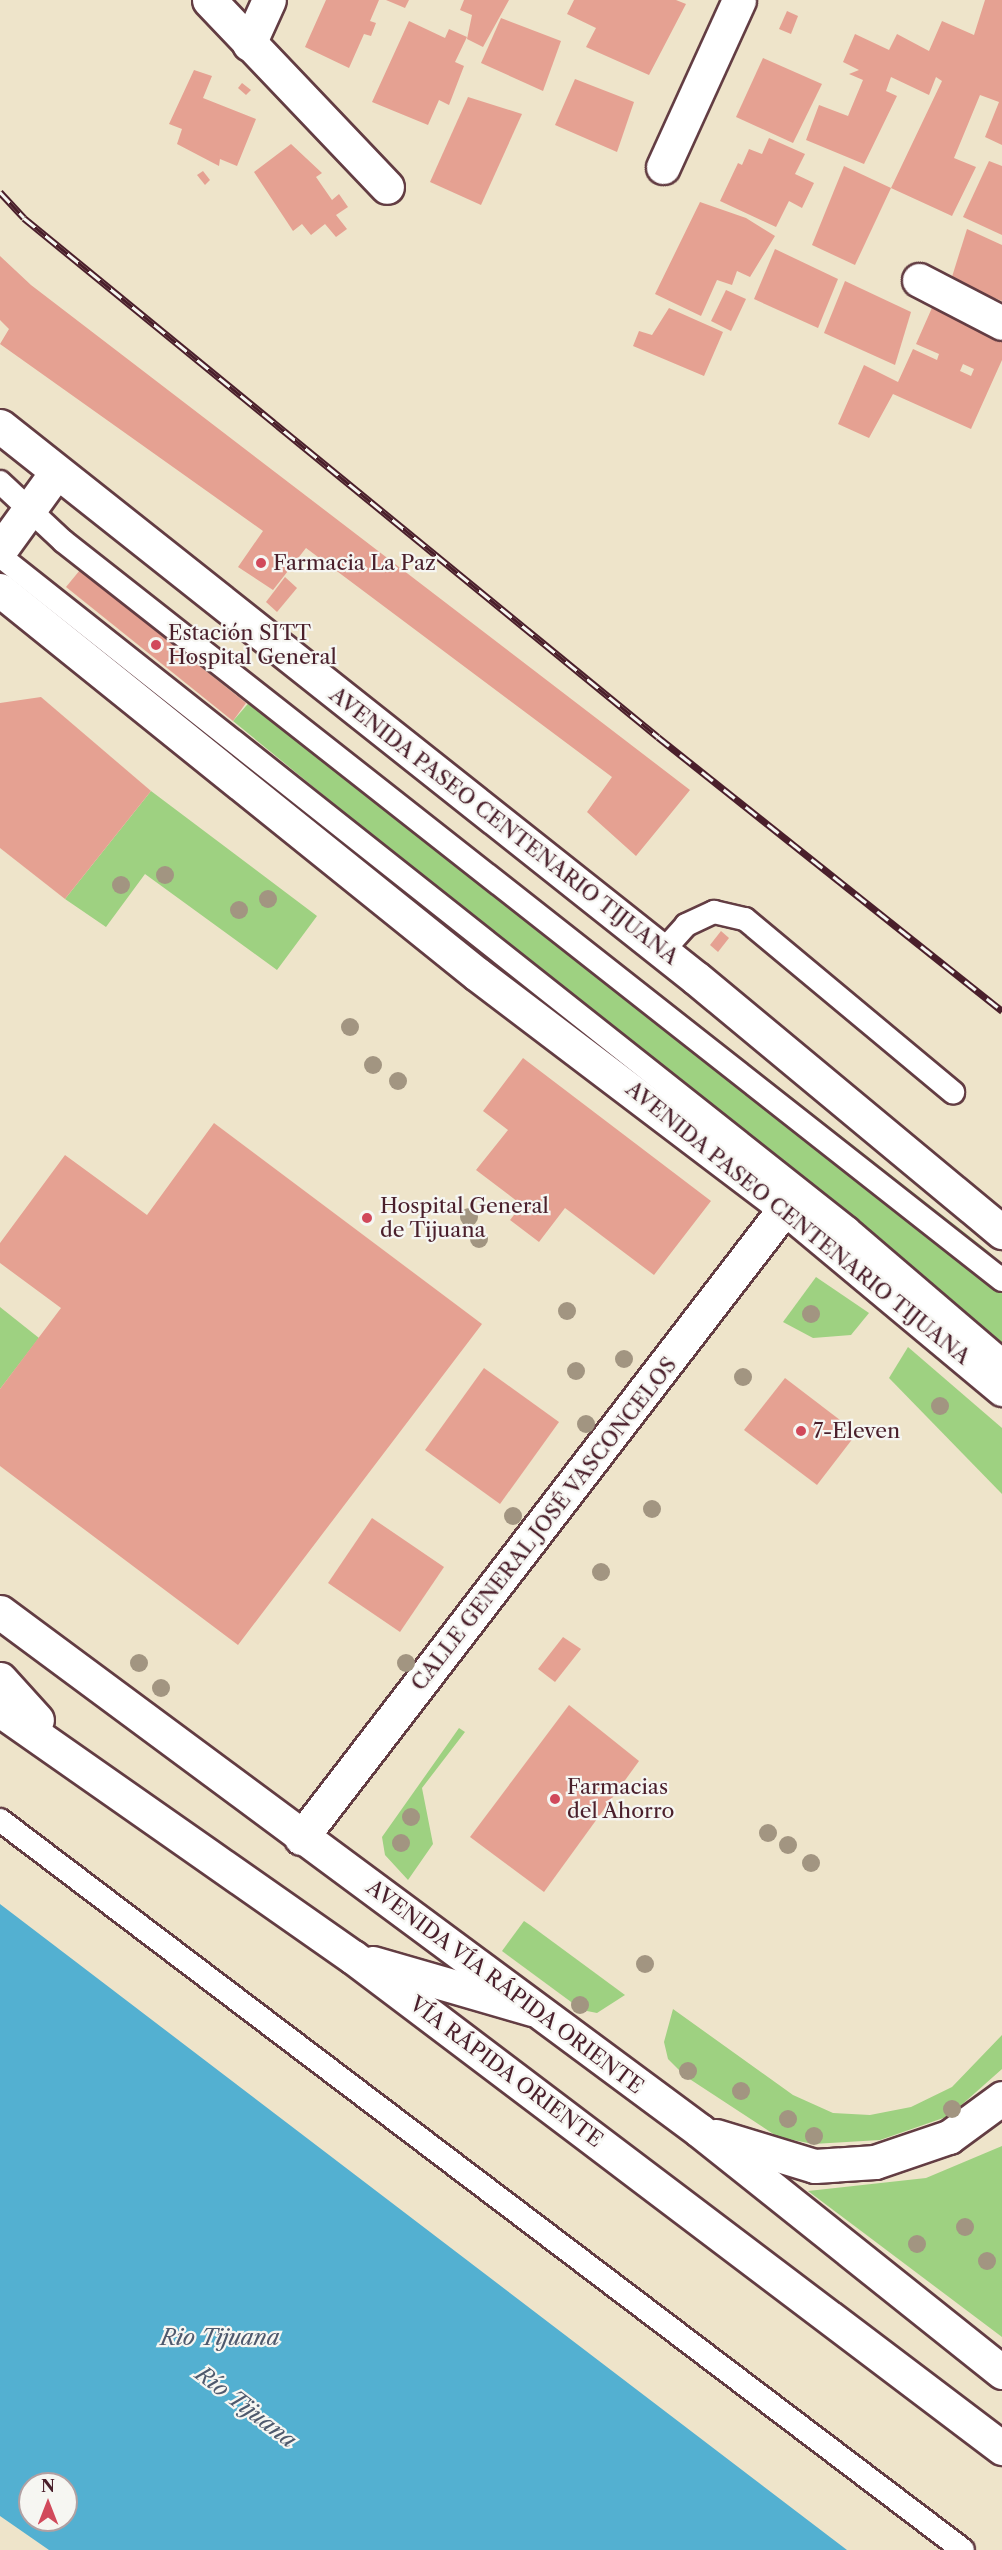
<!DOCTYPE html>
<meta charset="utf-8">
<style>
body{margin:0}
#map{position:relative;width:1002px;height:2550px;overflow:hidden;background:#eee4ca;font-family:"Libre Caslon Text",serif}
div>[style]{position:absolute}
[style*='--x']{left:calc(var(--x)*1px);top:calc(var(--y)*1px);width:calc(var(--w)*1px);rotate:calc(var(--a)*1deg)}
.green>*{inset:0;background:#9ed181}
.water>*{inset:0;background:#53b0d1}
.building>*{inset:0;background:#e5a192}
.roads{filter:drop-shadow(2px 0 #633d43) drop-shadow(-2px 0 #633d43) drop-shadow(0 2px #633d43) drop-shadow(0 -2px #633d43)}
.service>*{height:22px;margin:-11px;padding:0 11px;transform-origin:11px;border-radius:11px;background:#fff}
.minor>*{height:33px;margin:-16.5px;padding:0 16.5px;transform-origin:16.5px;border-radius:16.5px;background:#fff}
.tertiary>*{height:33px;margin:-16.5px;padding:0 16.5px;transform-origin:16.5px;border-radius:16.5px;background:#fff}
.secondary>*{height:33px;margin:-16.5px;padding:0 16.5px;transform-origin:16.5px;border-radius:16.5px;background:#fff}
.trunk>*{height:33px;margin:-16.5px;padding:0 16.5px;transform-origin:16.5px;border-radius:16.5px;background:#fff}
.rail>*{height:7px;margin-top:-3.5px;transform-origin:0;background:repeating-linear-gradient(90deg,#f6f6f2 0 14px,#4a1f2b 0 28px);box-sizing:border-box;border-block:2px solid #4a1f2b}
.trees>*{width:18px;height:18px;margin:-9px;border-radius:50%;background:#a29581}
.dots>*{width:16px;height:16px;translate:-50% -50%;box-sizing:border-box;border:3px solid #f6f6f2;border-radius:50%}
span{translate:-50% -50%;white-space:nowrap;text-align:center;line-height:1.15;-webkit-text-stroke:4.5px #f6f6f2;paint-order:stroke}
.poi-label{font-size:21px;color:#4a1f2b}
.left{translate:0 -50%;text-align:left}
.street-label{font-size:21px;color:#4a1f2b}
.water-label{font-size:22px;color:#4e596d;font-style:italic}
.north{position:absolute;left:18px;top:2472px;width:60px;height:60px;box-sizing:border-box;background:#f6f6f2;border:2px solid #b1a0a2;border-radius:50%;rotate:0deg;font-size:16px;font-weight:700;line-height:24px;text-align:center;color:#4a1f2b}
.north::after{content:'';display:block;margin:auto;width:21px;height:27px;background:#d1495b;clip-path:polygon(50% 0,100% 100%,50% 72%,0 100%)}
</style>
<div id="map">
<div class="green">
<i style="clip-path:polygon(265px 684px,988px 1251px,1002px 1265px,1002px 1351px,233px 721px)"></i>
<i style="clip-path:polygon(151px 791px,317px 916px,277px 970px,145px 874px,106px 927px,65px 899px)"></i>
<i style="clip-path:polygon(816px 1277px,869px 1313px,851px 1335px,813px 1338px,783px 1322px)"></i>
<i style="clip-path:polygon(0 1307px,39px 1338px,0 1389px)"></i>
<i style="clip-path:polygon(908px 1347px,1002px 1428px,1002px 1494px,889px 1378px)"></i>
<i style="clip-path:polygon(459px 1728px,465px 1732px,422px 1788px,433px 1844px,408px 1880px,385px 1855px,382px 1837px)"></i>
<i style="clip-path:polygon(524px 1921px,530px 1925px,625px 1995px,597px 2013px,582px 2010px,502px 1951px)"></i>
<i style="clip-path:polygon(673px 2009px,793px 2095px,833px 2113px,870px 2115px,911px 2107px,952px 2087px,1002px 2035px,1002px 2069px,949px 2116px,880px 2140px,813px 2144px,778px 2137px,685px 2076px,668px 2059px,664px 2042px)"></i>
<i style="clip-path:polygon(1002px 2146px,1002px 2337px,808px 2191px,926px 2178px)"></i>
</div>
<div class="water">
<i style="clip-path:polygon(evenodd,0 1904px,847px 2550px,49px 2550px,0 2516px,0 1904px,30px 2484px,66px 2484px,66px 2520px,30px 2520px,30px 2484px)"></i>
</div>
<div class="building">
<i style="clip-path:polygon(326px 0,379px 0,370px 21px,376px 23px,371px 36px,364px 34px,349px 68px,305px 47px)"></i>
<i style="clip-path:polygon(386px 0,409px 0,405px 8px)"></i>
<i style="clip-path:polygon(464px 0,509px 0,483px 47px,467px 39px,472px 15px,460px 10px)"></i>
<i style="clip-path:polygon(574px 0,676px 0,686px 4px,649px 75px,586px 47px,596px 28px,567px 14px)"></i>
<i style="clip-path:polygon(985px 0,1002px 0,1002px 145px,985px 137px,999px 102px,980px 95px,954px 158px,976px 167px,952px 216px,891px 188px,942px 81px,936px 77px,929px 95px,891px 77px,886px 91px,897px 96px,864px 164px,806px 140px,819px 105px,848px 116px,863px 80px,849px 74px,859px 70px,843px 62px,855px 34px,889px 50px,897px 34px,929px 51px,942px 21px,974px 35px)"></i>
<i style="clip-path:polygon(787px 11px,798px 16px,791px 34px,779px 29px)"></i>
<i style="clip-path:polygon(501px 18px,561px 41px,543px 91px,481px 63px)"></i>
<i style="clip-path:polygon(409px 21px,445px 38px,449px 29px,467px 37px,455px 62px,464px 66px,449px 105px,439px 100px,428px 125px,372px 102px)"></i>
<i style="clip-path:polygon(763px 58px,822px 84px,793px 143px,736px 117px)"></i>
<i style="clip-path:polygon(194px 70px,212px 76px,203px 98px,256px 119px,237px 166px,220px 159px,219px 166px,177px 144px,182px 129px,169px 124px)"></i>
<i style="clip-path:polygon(575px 79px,634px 102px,617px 152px,555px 125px)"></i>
<i style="clip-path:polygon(242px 83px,251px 90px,246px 95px,238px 88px)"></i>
<i style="clip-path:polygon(468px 97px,522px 114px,481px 205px,430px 182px)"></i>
<i style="clip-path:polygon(769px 138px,805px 154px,795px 174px,814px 183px,802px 208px,789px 201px,776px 227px,720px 201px,738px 163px,742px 165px,749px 149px,762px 154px)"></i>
<i style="clip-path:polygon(291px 144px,322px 173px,316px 177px,332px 200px,339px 194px,348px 207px,336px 215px,347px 229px,336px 237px,325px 224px,311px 235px,302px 224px,293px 231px,254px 172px)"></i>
<i style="clip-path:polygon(989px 161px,1002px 166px,1002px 235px,963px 217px)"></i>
<i style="clip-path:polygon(844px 166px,891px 188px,855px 265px,812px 245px)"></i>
<i style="clip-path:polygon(203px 171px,210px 180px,205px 185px,197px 175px)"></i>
<i style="clip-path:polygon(700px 202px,746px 218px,775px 236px,750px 277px,737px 271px,732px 285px,717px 280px,701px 316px,655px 294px)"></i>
<i style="clip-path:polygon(967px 229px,1002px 245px,1002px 301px,951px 280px)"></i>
<i style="clip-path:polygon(775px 249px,838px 279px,818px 328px,754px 299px)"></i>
<i style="clip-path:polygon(0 256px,31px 285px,690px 790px,636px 856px,587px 812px,612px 777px,306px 548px,273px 590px,238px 567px,263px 531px,0 344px,9px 329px,0 320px)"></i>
<i style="clip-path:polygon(845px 281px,911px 312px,895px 365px,824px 333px)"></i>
<i style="clip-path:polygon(726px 290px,746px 299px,731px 331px,711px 321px)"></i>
<i style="clip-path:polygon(evenodd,935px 301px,1002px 332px,1002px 360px,971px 429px,893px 394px,869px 438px,838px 424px,864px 365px,898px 382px,913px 349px,937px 360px,939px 354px,916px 344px,935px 301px,963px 364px,974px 369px,971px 376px,960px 371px,963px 364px)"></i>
<i style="clip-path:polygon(669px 308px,723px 332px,704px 376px,633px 346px,639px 331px,652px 335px)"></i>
<i style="clip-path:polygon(80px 570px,246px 703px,233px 721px,66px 587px)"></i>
<i style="clip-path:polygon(285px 577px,297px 588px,277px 612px,266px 602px)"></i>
<i style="clip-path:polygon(41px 697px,151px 791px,65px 899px,0 848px,0 703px)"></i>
<i style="clip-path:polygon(721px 931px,729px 938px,718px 952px,710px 945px)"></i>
<i style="clip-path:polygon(523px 1058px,711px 1201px,654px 1275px,565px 1208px,539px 1242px,510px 1220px,522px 1205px,476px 1170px,508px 1130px,483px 1111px)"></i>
<i style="clip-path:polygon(214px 1123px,482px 1324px,238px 1645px,0 1466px,0 1389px,61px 1308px,0 1263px,0 1243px,65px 1155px,147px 1215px)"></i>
<i style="clip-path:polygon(484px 1368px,559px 1422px,500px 1504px,425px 1450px)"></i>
<i style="clip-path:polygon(785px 1378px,857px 1433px,817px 1485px,744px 1430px)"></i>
<i style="clip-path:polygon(372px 1518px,444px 1567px,400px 1632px,328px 1583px)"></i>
<i style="clip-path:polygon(563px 1637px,581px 1649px,555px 1682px,538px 1669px)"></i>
<i style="clip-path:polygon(569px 1705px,639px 1761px,544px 1892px,470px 1837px)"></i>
</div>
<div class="roads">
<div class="service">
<i style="--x:0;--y:482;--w:86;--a:43.1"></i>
<i style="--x:63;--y:541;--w:1195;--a:38.2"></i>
<i style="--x:0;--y:556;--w:1083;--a:38.4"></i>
<i style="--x:849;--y:1229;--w:201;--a:40.6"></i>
<i style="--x:662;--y:952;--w:36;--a:-48"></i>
<i style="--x:686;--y:925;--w:31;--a:-25"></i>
<i style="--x:714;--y:912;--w:32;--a:13"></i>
<i style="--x:745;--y:919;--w:271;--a:39.8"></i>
<i style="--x:0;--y:1820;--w:1208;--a:37.16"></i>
</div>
<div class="minor">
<i style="--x:209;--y:0;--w:258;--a:46.4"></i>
<i style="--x:249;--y:44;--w:48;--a:-65.6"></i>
<i style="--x:663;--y:167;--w:183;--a:-65.5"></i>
<i style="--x:919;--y:280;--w:93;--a:27.4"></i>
<i style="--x:301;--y:1838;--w:794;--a:-52.47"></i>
</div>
<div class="tertiary">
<i style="--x:0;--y:550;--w:94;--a:-54.1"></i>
</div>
<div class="secondary">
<i style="--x:0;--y:426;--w:888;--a:38.42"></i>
<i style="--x:696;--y:978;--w:398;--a:39.7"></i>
<i style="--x:0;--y:590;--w:612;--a:38.84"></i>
<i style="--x:477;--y:974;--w:387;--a:37.2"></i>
<i style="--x:785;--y:1208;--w:283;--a:39.8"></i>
<i style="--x:0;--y:1612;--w:870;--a:36.54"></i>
<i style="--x:699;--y:2130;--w:388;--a:38.6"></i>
<i style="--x:716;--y:2136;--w:103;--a:16.9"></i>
<i style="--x:815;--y:2166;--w:60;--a:-3.8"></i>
<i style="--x:875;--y:2162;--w:78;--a:-18.7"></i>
<i style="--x:949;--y:2137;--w:66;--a:-36.3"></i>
</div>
<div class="trunk">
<i style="--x:0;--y:1679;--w:55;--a:47.9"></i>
<i style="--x:0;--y:1710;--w:431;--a:35"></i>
<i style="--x:353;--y:1957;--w:814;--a:37.11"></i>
<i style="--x:373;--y:1963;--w:166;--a:16.1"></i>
</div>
</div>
<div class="rail">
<i style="--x:0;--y:192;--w:35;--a:47"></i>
<i style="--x:24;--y:218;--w:819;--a:39.3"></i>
<i style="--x:658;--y:737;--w:440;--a:38.5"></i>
</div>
<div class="trees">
<i style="left:165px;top:875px"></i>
<i style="left:121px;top:885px"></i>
<i style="left:268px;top:899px"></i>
<i style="left:239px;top:910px"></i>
<i style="left:350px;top:1027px"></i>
<i style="left:373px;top:1065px"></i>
<i style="left:398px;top:1081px"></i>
<i style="left:469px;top:1217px"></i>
<i style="left:479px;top:1239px"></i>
<i style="left:567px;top:1311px"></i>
<i style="left:811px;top:1314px"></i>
<i style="left:624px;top:1359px"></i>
<i style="left:576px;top:1371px"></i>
<i style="left:743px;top:1377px"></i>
<i style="left:940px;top:1406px"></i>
<i style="left:586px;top:1424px"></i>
<i style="left:652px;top:1509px"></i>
<i style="left:513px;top:1516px"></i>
<i style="left:601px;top:1572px"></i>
<i style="left:139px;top:1663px"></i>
<i style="left:406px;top:1663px"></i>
<i style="left:161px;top:1688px"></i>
<i style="left:411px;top:1817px"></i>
<i style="left:768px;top:1833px"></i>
<i style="left:401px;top:1843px"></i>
<i style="left:788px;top:1845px"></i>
<i style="left:811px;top:1863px"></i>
<i style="left:645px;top:1964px"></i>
<i style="left:580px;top:2005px"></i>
<i style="left:688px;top:2071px"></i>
<i style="left:741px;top:2091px"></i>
<i style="left:952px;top:2109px"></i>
<i style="left:788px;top:2119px"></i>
<i style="left:814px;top:2136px"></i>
<i style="left:965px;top:2227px"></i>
<i style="left:917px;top:2244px"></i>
<i style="left:987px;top:2261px"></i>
</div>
<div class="dots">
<i style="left:261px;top:563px;background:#d1495b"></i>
<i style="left:156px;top:645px;background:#d1495b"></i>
<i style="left:367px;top:1218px;background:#d1495b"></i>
<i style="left:801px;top:1431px;background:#d1495b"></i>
<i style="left:555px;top:1799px;background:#d1495b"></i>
</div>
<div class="poi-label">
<span class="left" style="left:273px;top:563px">Farmacia La Paz</span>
<span class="left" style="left:168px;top:645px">Estación SITT<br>Hospital General</span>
<span class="left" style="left:380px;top:1218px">Hospital General<br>de Tijuana</span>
<span class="left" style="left:813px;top:1431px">7-Eleven</span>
<span class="left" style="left:567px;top:1799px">Farmacias<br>del Ahorro</span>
</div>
<div class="street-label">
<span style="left:504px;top:826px;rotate:38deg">AVENIDA PASEO CENTENARIO TIJUANA</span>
<span style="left:798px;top:1223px;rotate:39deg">AVENIDA PASEO CENTENARIO TIJUANA</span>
<span style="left:544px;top:1524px;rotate:-52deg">CALLE GENERAL JOSÉ VASCONCELOS</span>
<span style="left:505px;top:1987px;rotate:37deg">AVENIDA VÍA RÁPIDA ORIENTE</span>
<span style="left:506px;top:2072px;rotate:37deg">VÍA RÁPIDA ORIENTE</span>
</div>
<div class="water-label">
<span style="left:220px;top:2338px">Rio Tijuana</span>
<span style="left:246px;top:2407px;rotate:37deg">Río Tijuana</span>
</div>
<div class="north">N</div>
</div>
